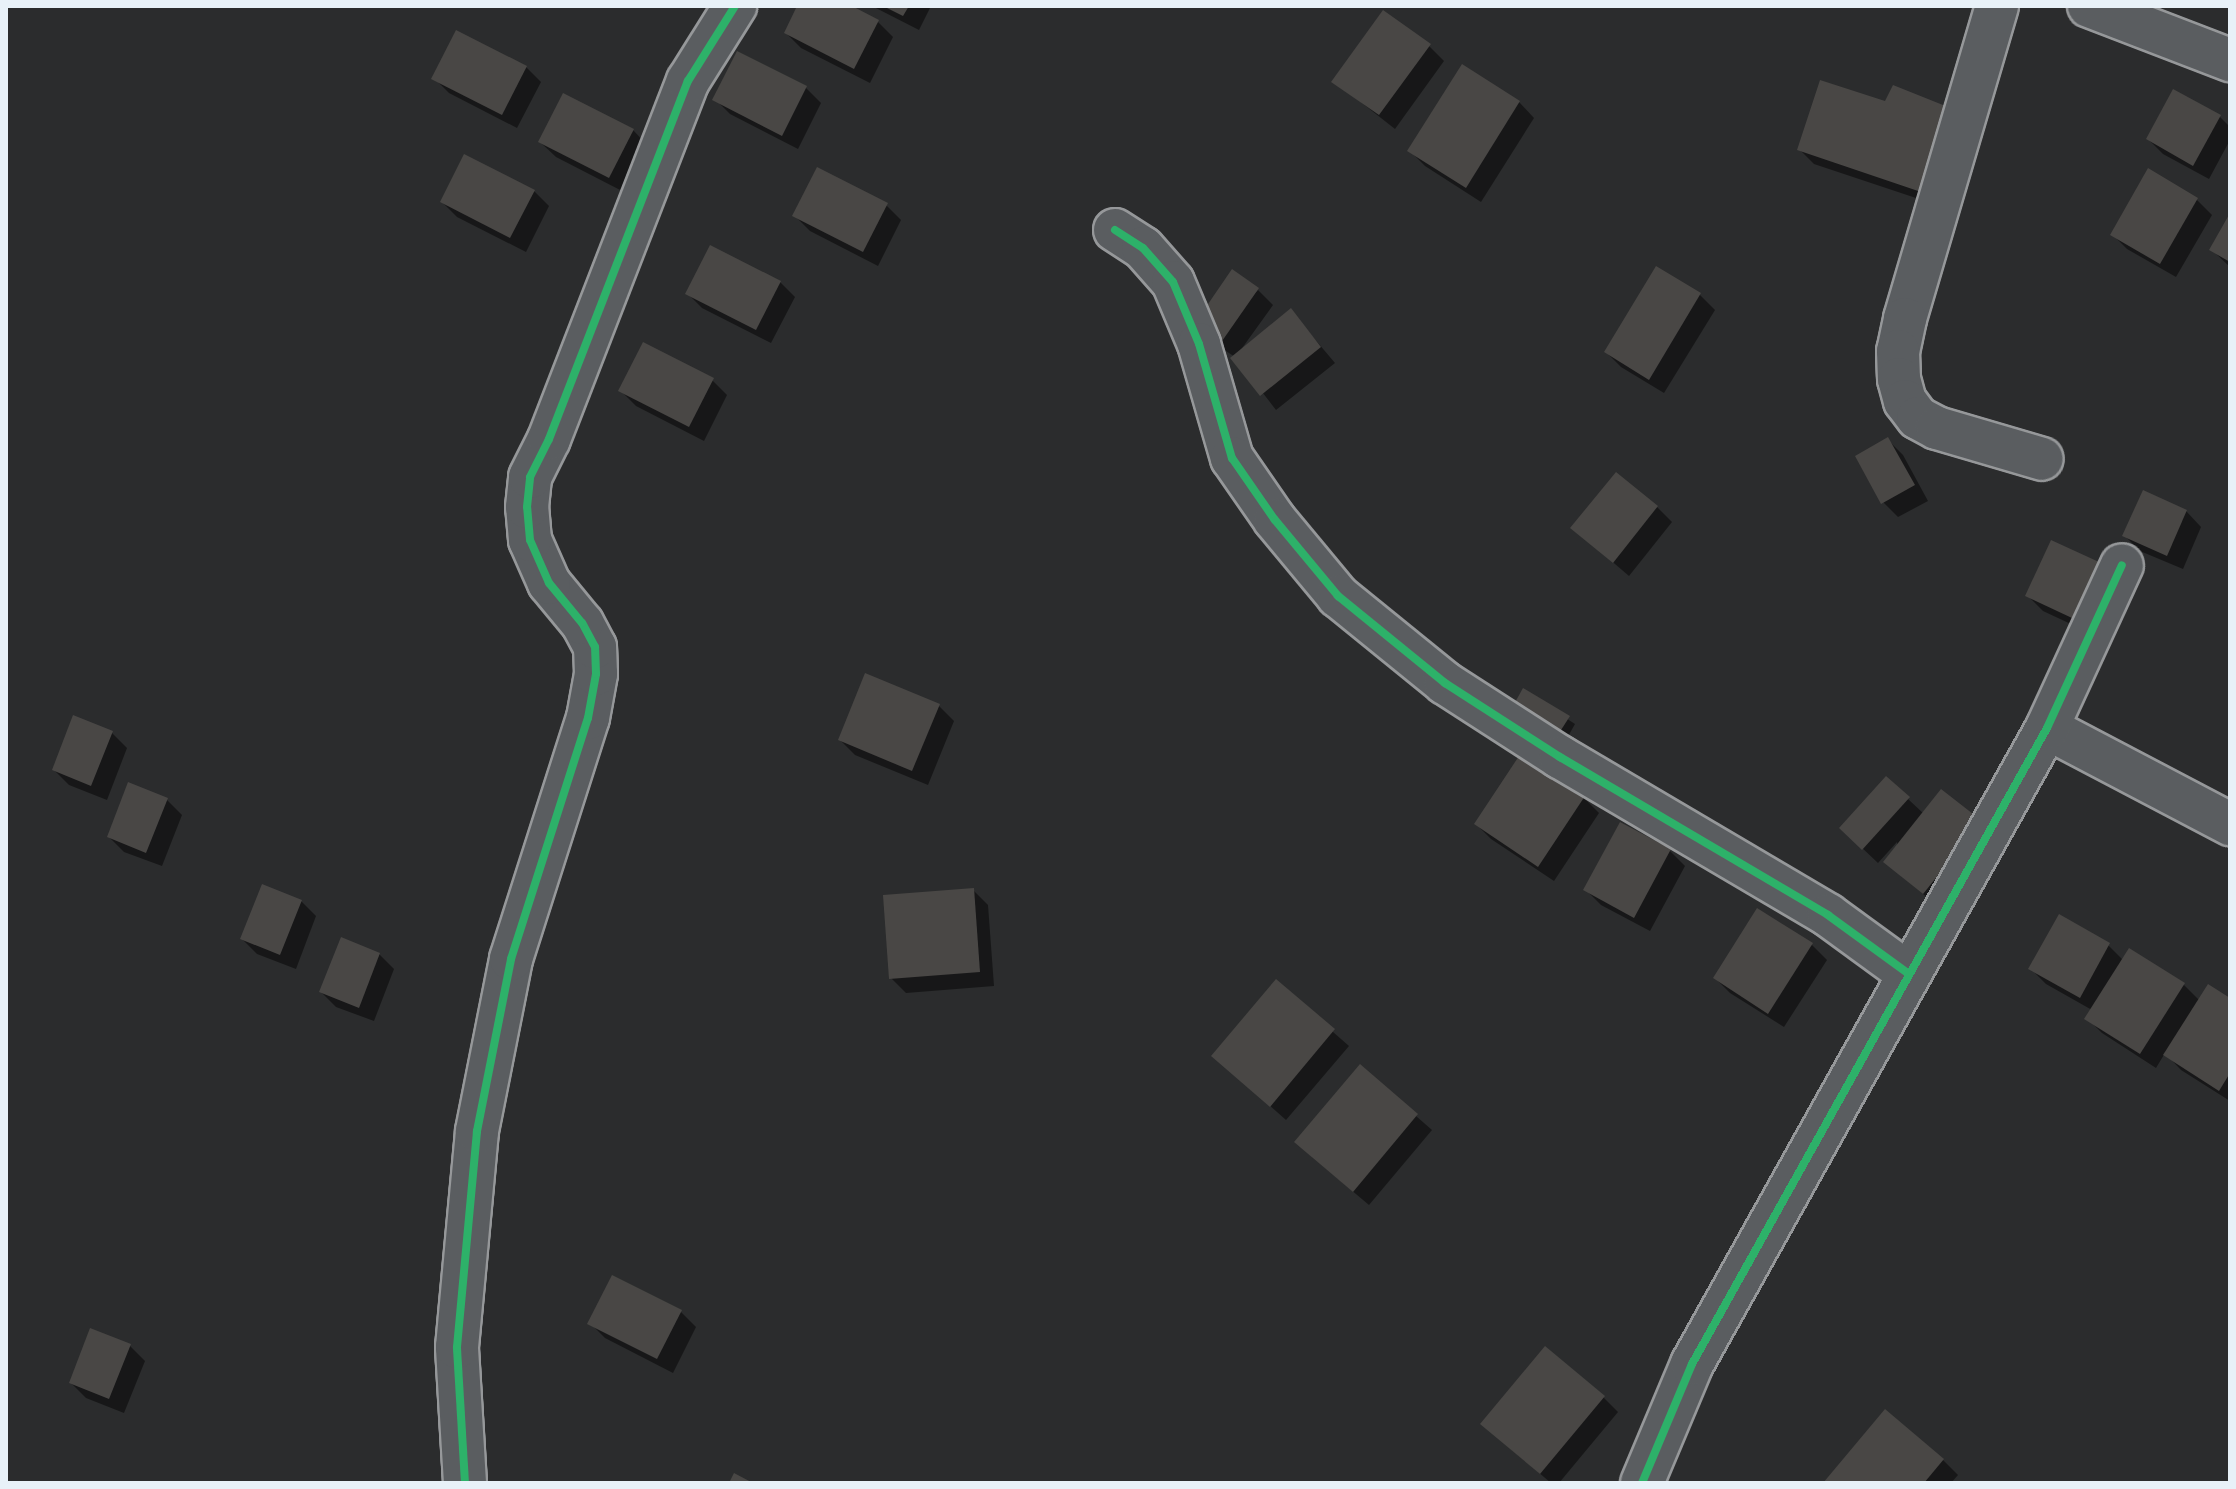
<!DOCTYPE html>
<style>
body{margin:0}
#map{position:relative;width:2236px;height:1489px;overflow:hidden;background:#2b2c2d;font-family:Mynerve,sans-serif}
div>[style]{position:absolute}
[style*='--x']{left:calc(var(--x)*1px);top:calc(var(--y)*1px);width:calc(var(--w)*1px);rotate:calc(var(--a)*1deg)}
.shadow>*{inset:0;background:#0007}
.building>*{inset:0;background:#494745}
.roads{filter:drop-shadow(2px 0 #96989a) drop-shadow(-2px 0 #96989a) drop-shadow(0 2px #96989a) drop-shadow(0 -2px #96989a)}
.minor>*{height:42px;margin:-21px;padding:0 21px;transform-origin:21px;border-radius:21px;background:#5a5d60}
.cycleway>*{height:8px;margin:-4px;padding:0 4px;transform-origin:4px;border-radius:4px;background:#2db169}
span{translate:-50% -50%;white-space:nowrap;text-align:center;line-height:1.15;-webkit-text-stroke:8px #2a2d2e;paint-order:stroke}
.frame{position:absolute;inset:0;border:8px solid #e8f1f8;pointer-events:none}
</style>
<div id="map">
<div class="shadow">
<i style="clip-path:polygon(800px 6px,847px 6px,878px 22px,893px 37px,870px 83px,801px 48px,786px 33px)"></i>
<i style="clip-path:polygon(872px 6px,931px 6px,919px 30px)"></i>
<i style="clip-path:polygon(1429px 46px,1444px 61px,1395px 129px,1334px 81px)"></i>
<i style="clip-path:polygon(738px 53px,806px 88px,821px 103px,798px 149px,730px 114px,715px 99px)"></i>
<i style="clip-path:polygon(526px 67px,541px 82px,517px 128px,449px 93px,434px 78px)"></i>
<i style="clip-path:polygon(1519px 102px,1534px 118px,1481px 202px,1425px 166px,1410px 151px)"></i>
<i style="clip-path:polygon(2220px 117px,2230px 127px,2230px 140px,2209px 179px,2163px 154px,2148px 139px)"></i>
<i style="clip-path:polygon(1972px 128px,1940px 206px,1814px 164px,1799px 149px)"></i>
<i style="clip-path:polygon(633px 130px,648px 146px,624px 192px,556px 157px,540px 142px)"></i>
<i style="clip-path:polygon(534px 191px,549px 206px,526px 252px,457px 217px,442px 202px)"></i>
<i style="clip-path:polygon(2196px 199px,2212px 215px,2176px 277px,2127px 249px,2112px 234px)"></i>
<i style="clip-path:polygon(886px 205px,901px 220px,878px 266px,810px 231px,795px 216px)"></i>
<i style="clip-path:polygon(2230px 217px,2230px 267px,2212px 250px)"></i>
<i style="clip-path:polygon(1657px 269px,1700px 295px,1715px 310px,1664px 393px,1621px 367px,1606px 352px)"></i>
<i style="clip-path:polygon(780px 282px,795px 297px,771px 343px,702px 308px,687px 293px)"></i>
<i style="clip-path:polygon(1258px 290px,1273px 305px,1240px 351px,1291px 311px,1335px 363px,1276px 410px,1235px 357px,1211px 341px)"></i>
<i style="clip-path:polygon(712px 380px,727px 395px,704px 441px,636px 406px,621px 391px)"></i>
<i style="clip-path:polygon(1888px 440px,1903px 455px,1928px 501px,1898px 517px,1883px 502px)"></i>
<i style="clip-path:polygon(1657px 507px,1672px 522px,1629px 576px,1573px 528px)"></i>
<i style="clip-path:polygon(2186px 511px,2201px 527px,2183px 569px,2140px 551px,2125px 536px)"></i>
<i style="clip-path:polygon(2098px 564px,2113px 579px,2088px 632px,2043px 611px,2028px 596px)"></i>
<i style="clip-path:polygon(1524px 691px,1575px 724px,1562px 747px)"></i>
<i style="clip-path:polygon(939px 706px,954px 721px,928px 785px,855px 755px,840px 740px)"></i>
<i style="clip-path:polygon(112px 733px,127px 748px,107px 800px,69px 785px,54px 770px)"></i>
<i style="clip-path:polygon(1584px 798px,1599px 813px,1554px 881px,1491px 839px,1476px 824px)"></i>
<i style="clip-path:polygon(1908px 799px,1924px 814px,1981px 823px,1939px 907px,1901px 876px,1897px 842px,1878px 863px,1841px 828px)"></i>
<i style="clip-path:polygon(167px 800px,182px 815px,162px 866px,124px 852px,109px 837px)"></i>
<i style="clip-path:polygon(1670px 851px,1685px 866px,1650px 931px,1601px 905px,1586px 890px)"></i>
<i style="clip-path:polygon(973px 890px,988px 905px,994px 986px,906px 993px,891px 978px)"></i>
<i style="clip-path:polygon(301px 901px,316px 916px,296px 969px,257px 954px,242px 939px)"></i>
<i style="clip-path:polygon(1758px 910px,1812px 945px,1827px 960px,1784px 1027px,1730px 993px,1715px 978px)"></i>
<i style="clip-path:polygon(2108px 945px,2123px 960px,2184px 985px,2200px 1001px,2230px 1000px,2230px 1101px,2181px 1070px,2165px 1053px,2156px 1068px,2102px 1033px,2087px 1018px,2092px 1010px,2046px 984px,2031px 969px)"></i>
<i style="clip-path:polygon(379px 954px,394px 969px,374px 1021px,336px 1007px,321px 992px)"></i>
<i style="clip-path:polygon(1276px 982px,1349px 1046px,1286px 1120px,1214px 1056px)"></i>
<i style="clip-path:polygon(1360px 1067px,1432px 1130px,1369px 1205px,1312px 1157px)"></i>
<i style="clip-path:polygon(613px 1277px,681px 1312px,696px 1327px,673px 1373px,605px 1338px,590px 1323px)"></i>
<i style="clip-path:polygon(130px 1346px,145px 1361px,124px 1413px,86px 1398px,71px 1383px)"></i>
<i style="clip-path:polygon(1603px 1397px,1618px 1412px,1559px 1483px,1551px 1483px,1498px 1438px)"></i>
<i style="clip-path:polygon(1943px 1460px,1958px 1475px,1951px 1483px,1826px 1483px)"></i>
</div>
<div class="building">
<i style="clip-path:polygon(797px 6px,852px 6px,879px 20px,854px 69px,784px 33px)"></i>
<i style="clip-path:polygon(883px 6px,909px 6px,903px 16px)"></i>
<i style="clip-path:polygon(1383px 10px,1431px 44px,1379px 115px,1331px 82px)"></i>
<i style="clip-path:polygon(456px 30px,527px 66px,502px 115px,431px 79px)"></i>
<i style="clip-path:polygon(737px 51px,807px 86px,782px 136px,712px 100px)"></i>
<i style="clip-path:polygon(1462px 64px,1520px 101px,1466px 188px,1407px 151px)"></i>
<i style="clip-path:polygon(1820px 80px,1885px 101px,1893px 85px,1958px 111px,1924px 193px,1797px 150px)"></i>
<i style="clip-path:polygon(2173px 89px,2221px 115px,2193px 166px,2146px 139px)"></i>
<i style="clip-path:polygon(563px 93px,634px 129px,609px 178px,538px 142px)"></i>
<i style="clip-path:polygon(464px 154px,535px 190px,510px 238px,440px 202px)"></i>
<i style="clip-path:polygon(817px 167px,888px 203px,863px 252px,792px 216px)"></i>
<i style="clip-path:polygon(2148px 168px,2198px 198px,2160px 264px,2110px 235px)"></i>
<i style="clip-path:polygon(2230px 213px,2230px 262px,2209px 250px)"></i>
<i style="clip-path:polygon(710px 245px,781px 281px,756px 330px,685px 294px)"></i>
<i style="clip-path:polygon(1656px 266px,1701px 293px,1649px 380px,1604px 352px)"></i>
<i style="clip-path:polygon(1232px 269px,1259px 288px,1220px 344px,1193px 326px)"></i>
<i style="clip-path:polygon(1291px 308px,1321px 347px,1260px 396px,1230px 358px)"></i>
<i style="clip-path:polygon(643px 342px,714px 378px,689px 427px,618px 391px)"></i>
<i style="clip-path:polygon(1888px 437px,1915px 485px,1881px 504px,1855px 456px)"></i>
<i style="clip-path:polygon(1616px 472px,1658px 506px,1613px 563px,1570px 528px)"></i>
<i style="clip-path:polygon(2143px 490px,2187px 510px,2167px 556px,2122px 536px)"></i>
<i style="clip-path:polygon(2051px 540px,2099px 562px,2072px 618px,2025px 596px)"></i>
<i style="clip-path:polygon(865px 673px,940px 704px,912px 771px,838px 740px)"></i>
<i style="clip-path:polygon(1523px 688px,1570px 716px,1554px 741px,1508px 715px)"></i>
<i style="clip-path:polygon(73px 715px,113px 731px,91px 786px,52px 770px)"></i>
<i style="clip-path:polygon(1521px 753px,1585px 796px,1538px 867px,1474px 824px)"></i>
<i style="clip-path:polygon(1886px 776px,1910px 797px,1862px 850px,1839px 828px)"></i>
<i style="clip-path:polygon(128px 782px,168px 798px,146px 853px,107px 837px)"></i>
<i style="clip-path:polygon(1941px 789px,1982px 821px,1923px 894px,1883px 862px)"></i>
<i style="clip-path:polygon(1620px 822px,1671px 849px,1634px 918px,1583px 890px)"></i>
<i style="clip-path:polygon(262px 884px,302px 900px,280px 955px,240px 939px)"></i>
<i style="clip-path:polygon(974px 888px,980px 972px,889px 979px,883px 895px)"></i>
<i style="clip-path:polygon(1757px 908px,1813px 943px,1768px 1014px,1713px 978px)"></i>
<i style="clip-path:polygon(2059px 914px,2110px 943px,2080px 998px,2028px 969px)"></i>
<i style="clip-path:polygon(341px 937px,380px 953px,359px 1008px,319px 992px)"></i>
<i style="clip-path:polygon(2129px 948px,2185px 983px,2140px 1054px,2084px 1019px)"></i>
<i style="clip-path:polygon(1276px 979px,1335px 1029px,1270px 1107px,1211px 1056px)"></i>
<i style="clip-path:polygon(2208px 984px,2230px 998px,2230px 1073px,2219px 1091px,2163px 1055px)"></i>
<i style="clip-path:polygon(1360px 1064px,1418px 1114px,1353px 1192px,1294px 1142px)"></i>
<i style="clip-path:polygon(612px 1275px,682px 1310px,657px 1359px,587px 1324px)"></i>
<i style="clip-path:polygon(90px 1328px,131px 1344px,109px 1399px,69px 1383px)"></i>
<i style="clip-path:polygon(1545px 1346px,1605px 1396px,1540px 1474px,1480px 1424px)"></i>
<i style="clip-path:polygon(1885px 1409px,1944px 1459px,1924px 1483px,1823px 1483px)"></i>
<i style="clip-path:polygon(734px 1473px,753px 1483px,729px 1483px)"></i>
</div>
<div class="roads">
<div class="minor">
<i style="--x:1997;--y:6;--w:326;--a:106.4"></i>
<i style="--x:1905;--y:319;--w:33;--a:102"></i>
<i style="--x:1898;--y:351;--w:28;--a:88"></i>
<i style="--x:1899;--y:379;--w:23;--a:75"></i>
<i style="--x:1905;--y:401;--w:21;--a:53"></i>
<i style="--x:1918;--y:418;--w:21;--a:28"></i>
<i style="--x:1937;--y:428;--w:109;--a:16.4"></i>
<i style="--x:2089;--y:6;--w:151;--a:21"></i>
<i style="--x:1115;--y:230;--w:33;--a:33"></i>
<i style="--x:1143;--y:248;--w:45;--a:48.6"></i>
<i style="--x:1173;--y:282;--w:67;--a:67.2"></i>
<i style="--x:1199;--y:344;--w:119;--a:73.9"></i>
<i style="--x:1232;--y:458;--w:75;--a:55.3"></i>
<i style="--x:1275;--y:520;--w:99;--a:50.3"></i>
<i style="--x:1338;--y:596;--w:138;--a:39.1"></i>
<i style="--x:1445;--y:683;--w:137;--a:32.8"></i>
<i style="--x:1560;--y:757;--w:311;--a:30.5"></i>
<i style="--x:1828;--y:915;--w:100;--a:36.1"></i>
<i style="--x:2047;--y:728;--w:207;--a:27.7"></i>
<i style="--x:465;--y:1483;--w:136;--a:-93.4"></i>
<i style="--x:457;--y:1347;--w:217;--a:-84.7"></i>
<i style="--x:477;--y:1131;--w:175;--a:-78.8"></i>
<i style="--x:511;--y:959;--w:253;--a:-72.3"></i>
<i style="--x:588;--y:718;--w:45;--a:-79.7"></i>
<i style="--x:596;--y:674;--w:27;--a:-92"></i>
<i style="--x:595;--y:647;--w:27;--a:-118"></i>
<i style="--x:582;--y:623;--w:52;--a:-129.5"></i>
<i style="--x:549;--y:583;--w:47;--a:-113.8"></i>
<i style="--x:530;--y:540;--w:33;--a:-95"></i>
<i style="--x:527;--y:507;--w:30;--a:-84"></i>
<i style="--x:530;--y:477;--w:42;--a:-63.4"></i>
<i style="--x:549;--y:439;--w:384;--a:-68.8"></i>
<i style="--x:688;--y:81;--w:89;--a:-57.9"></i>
<i style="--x:1642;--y:1483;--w:129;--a:-67.2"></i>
<i style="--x:1692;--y:1364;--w:728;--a:-60.83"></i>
<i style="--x:2047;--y:728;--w:179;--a:-65.3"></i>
</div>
</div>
<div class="cycleway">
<i style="--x:1115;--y:230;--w:33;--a:33"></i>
<i style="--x:1143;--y:248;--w:45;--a:48.6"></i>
<i style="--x:1173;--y:282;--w:67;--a:67.2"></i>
<i style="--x:1199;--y:344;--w:119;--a:73.9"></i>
<i style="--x:1232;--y:458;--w:75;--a:55.3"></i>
<i style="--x:1275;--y:520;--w:99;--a:50.3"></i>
<i style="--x:1338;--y:596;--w:138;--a:39.1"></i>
<i style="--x:1445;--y:683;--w:137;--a:32.8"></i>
<i style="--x:1560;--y:757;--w:311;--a:30.5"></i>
<i style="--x:1828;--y:915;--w:100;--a:36.1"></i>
<i style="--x:465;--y:1483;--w:136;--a:-93.4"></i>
<i style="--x:457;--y:1347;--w:217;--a:-84.7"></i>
<i style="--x:477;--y:1131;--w:175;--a:-78.8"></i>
<i style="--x:511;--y:959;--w:253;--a:-72.3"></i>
<i style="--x:588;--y:718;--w:45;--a:-79.7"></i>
<i style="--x:596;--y:674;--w:27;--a:-92"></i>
<i style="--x:595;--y:647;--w:27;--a:-118"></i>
<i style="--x:582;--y:623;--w:52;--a:-129.5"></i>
<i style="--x:549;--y:583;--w:47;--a:-113.8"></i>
<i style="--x:530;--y:540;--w:33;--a:-95"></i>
<i style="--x:527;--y:507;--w:30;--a:-84"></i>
<i style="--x:530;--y:477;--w:42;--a:-63.4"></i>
<i style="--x:549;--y:439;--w:384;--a:-68.8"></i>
<i style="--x:688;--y:81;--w:89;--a:-57.9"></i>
<i style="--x:1642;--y:1483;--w:129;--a:-67.2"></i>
<i style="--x:1692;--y:1364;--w:728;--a:-60.83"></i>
<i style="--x:2047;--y:728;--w:179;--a:-65.3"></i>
</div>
<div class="frame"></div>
</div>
